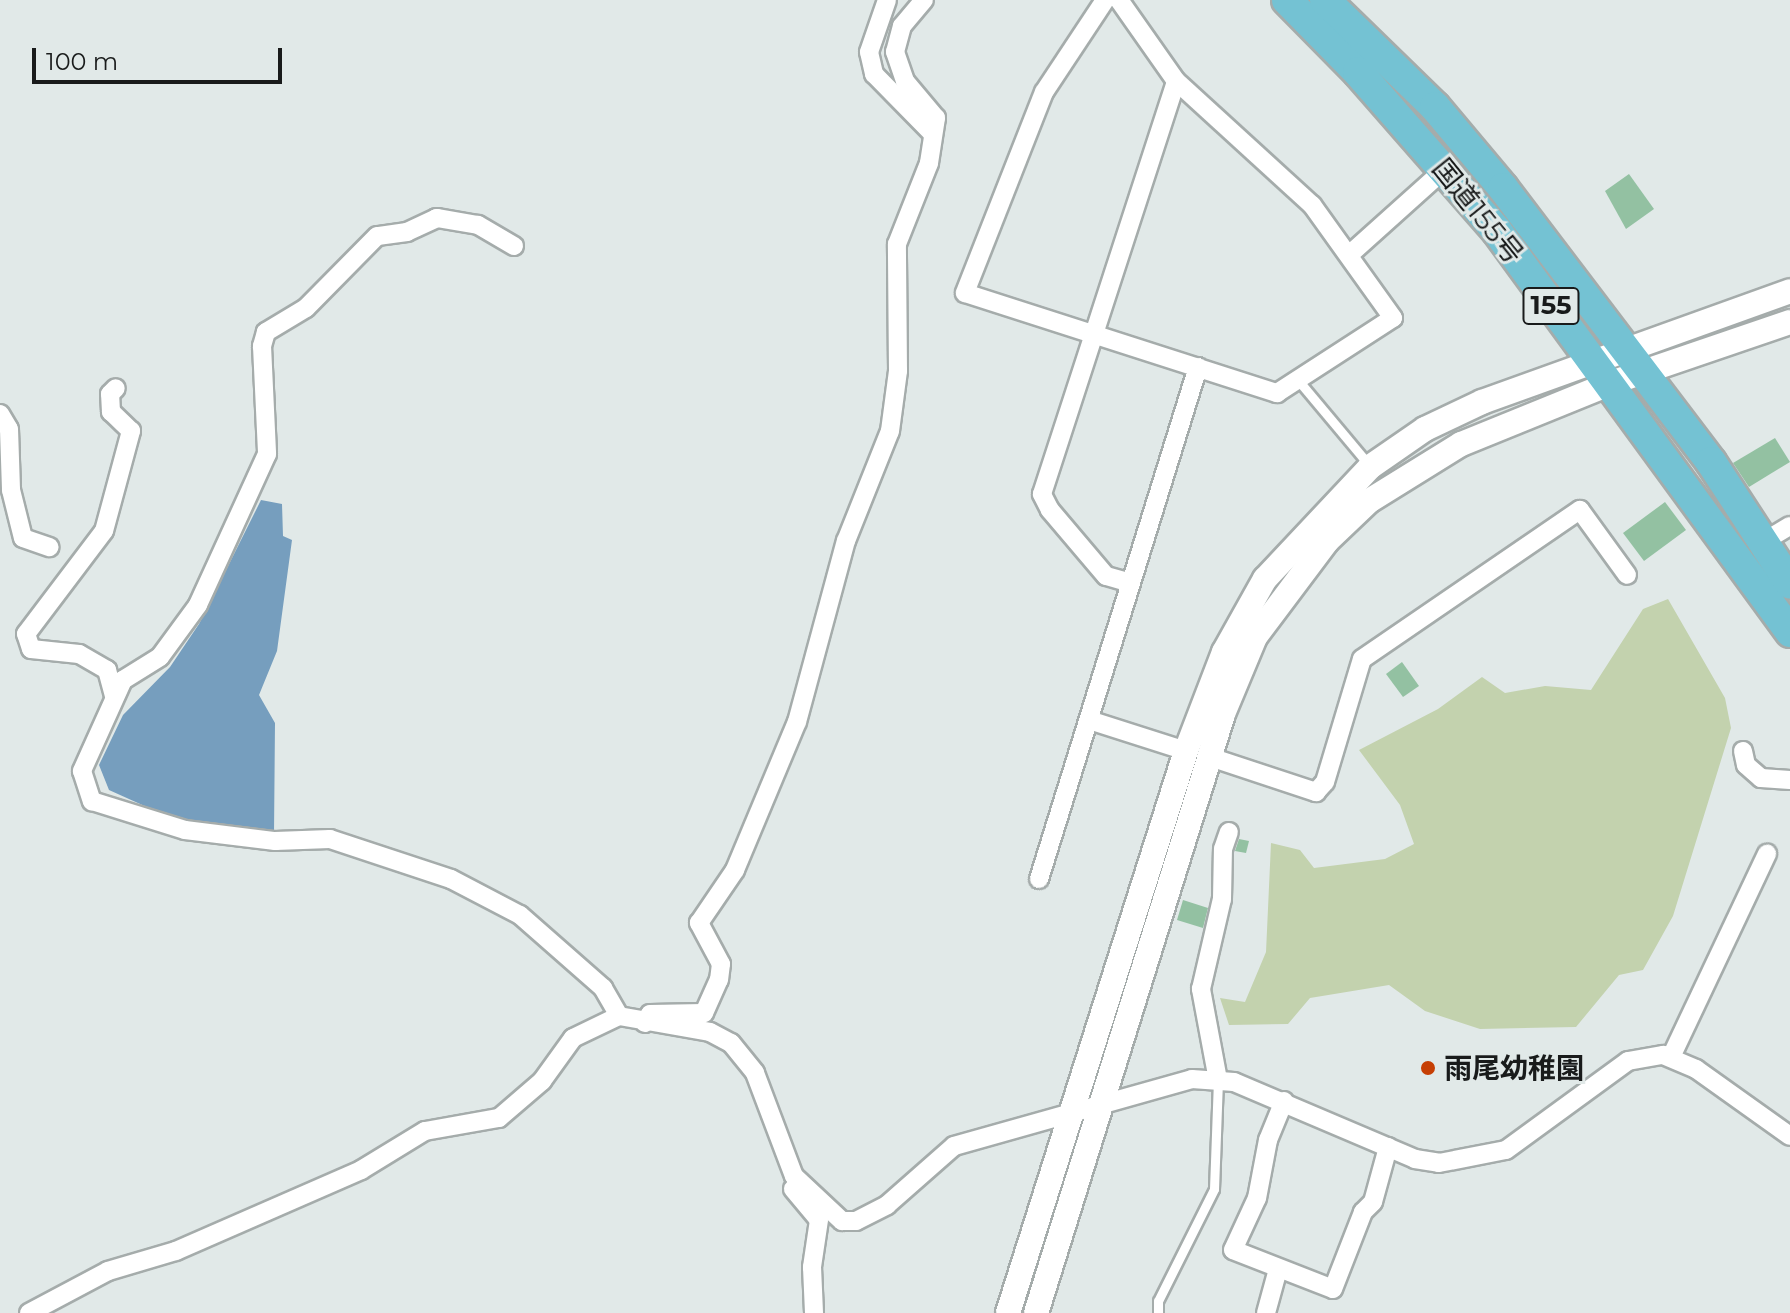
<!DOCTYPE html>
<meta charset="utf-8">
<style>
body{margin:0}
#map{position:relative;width:1790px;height:1313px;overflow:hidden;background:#e1e9e8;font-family:Montserrat,"Noto Sans JP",sans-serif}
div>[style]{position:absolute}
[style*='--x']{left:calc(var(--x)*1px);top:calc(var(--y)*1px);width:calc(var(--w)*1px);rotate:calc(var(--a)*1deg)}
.green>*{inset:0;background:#c3d2ae}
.water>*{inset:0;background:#769ebe}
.building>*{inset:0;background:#93c1a2}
.roads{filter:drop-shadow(2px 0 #a5acab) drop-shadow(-2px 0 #a5acab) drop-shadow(0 2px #a5acab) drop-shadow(0 -2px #a5acab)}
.service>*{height:9px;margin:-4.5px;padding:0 4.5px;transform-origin:4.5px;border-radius:4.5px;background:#fff}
.minor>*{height:18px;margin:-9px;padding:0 9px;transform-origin:9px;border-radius:9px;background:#fff}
.tertiary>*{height:24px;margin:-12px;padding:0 12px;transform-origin:12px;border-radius:12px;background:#fff}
.trunk>*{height:30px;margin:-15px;padding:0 15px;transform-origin:15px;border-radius:15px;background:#74c2d3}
.dots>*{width:22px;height:22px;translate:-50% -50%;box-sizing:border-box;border:4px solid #e1e9e8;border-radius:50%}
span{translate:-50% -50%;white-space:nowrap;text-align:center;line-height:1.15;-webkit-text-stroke:6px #e1e9e8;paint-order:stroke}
.shield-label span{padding:2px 6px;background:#e1e9e8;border:2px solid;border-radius:6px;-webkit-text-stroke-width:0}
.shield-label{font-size:26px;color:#191b1b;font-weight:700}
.street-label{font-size:28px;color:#191b1b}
.poi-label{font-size:28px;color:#191b1b;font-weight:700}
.left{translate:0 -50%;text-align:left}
.scale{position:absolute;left:32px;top:48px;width:250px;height:36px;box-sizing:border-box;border:4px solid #191b1b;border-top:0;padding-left:10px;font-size:24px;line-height:28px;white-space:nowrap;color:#191b1b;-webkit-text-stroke:6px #e1e9e8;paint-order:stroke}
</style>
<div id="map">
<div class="green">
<i style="clip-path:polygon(1668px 599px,1725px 698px,1731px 728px,1673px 916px,1643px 970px,1619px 975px,1576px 1027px,1480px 1029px,1425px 1011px,1389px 985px,1310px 998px,1288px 1024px,1229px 1025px,1220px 998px,1245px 1002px,1266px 952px,1271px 843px,1300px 850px,1314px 868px,1385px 859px,1414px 844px,1400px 805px,1359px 750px,1438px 709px,1482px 677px,1505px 693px,1545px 686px,1591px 690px,1643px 609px)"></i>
</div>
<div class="water">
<i style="clip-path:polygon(261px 500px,282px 504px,283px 536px,292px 540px,277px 651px,259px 695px,275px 723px,274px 835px,169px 817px,109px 790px,99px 765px,123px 715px,170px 667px,199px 624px)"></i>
</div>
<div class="building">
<i style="clip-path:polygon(1629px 174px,1654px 209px,1626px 229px,1605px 191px)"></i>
<i style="clip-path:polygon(1775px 438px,1790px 462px,1749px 487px,1733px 463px)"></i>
<i style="clip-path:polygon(1665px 502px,1686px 530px,1644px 561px,1623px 533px)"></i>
<i style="clip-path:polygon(1402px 662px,1419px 686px,1403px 697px,1386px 674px)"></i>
<i style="clip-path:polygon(1239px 839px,1249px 841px,1246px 853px,1235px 851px)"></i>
<i style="clip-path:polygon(1183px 900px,1208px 908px,1203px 928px,1177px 920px)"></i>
</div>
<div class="roads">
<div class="service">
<i style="--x:1298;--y:380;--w:112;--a:50.1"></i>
<i style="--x:1158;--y:1313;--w:12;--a:-90"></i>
<i style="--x:1158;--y:1301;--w:125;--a:-63.4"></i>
<i style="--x:1214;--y:1189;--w:109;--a:-87.9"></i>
</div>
<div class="minor">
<i style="--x:887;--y:0;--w:55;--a:109.1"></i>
<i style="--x:869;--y:52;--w:23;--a:77"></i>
<i style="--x:874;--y:74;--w:83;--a:45.5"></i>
<i style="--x:1105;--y:0;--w:110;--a:123.5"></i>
<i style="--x:1044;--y:92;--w:216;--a:111.5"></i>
<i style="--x:965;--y:293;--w:328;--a:17.8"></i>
<i style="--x:1277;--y:393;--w:138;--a:-32.9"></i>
<i style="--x:1393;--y:318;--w:139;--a:-125.6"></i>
<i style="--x:1312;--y:205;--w:184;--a:-137.6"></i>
<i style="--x:1176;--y:81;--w:99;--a:-125.1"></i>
<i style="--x:514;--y:246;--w:42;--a:-149.7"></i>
<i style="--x:478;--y:225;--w:42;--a:-170.3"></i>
<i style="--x:437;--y:218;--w:33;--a:155"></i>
<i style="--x:407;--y:232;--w:30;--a:172"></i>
<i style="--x:377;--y:236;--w:101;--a:134.6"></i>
<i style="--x:306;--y:308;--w:47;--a:149"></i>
<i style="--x:266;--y:332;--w:15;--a:106"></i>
<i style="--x:262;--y:346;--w:108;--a:87.3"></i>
<i style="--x:267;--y:454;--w:166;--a:114.6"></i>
<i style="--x:198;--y:605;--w:64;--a:126.2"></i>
<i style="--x:160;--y:657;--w:44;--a:148.1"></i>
<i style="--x:123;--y:680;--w:100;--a:114.3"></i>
<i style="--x:82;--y:771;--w:32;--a:72"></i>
<i style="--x:92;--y:801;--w:97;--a:17.3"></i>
<i style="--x:185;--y:830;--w:91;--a:7"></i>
<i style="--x:275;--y:841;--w:55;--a:-2.1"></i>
<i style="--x:330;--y:839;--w:127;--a:18.3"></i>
<i style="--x:451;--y:879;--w:78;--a:27.6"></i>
<i style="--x:520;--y:915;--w:111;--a:41.3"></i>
<i style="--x:603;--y:988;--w:32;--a:60"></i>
<i style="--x:1349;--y:255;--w:129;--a:-41.9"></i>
<i style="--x:0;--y:414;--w:17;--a:59"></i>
<i style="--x:9;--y:429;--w:61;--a:88.1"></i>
<i style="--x:11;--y:490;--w:49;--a:76"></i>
<i style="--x:23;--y:538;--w:28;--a:19"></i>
<i style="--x:1763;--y:542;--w:31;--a:-31"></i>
<i style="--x:1131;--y:583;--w:26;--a:-164"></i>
<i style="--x:1106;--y:576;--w:87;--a:-130.3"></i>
<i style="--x:1050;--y:510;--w:18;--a:-117"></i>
<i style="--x:1042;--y:494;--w:434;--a:-72"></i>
<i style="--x:114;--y:696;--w:27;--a:-105"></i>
<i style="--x:107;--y:670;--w:32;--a:-150"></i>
<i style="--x:79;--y:654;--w:48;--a:-174.1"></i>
<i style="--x:31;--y:649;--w:16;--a:-108"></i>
<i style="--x:26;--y:634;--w:129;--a:-52.9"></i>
<i style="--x:104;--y:531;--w:104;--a:-74.9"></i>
<i style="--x:131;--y:431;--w:28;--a:-136"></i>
<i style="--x:111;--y:412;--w:18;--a:-93"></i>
<i style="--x:110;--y:394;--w:8;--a:-45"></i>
<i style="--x:1089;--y:720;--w:102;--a:17.7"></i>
<i style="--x:1743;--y:751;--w:14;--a:78"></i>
<i style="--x:1746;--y:765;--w:20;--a:41"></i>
<i style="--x:1761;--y:778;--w:29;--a:4"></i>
<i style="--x:1210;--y:757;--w:112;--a:18.3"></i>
<i style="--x:1316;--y:792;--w:13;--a:-48"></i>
<i style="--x:1325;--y:782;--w:128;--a:-73.3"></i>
<i style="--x:1362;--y:659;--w:264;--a:-34.4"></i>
<i style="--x:1580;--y:510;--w:80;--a:54.1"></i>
<i style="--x:1039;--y:879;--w:536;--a:-72.75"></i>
<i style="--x:645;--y:1023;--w:10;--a:-61"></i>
<i style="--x:650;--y:1014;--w:54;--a:-1.1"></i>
<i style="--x:704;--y:1013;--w:36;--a:-66"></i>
<i style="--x:719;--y:980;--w:16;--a:-83"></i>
<i style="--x:721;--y:964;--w:47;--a:-118.2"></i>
<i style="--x:699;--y:923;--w:64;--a:-55.8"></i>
<i style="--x:735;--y:870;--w:160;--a:-67.3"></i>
<i style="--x:797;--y:722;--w:188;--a:-74.9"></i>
<i style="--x:846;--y:541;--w:118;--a:-68.2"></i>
<i style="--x:890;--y:431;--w:61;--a:-82.4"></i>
<i style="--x:898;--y:371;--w:127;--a:-90.5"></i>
<i style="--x:897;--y:244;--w:87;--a:-68.4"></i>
<i style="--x:929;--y:163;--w:46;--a:-81.2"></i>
<i style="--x:936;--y:118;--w:48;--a:-130"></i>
<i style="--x:905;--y:81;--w:31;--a:-109"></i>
<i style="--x:895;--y:52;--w:27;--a:-75"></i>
<i style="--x:902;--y:26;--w:34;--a:-50"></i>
<i style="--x:1671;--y:1057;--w:225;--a:-64.7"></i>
<i style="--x:1218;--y:1080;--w:93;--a:-100.6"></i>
<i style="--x:1201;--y:989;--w:92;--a:-76.9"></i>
<i style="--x:1222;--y:899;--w:50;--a:-88.9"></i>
<i style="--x:1223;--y:849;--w:18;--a:-71"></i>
<i style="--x:1284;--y:1101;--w:42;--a:112.3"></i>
<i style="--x:1268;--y:1140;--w:59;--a:100.7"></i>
<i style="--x:1257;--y:1198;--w:57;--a:114.8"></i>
<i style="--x:1233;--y:1250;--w:107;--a:21.3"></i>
<i style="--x:1333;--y:1289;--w:83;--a:-68.7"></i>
<i style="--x:1363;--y:1212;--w:14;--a:-45"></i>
<i style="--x:1373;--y:1202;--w:57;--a:-74.7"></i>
<i style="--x:793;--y:1189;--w:40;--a:50"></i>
<i style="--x:819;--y:1220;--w:48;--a:98.5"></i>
<i style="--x:812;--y:1267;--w:46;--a:87.5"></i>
<i style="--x:29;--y:1313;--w:89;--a:-28"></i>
<i style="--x:108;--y:1271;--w:71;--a:-16.4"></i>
<i style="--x:176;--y:1251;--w:202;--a:-23.6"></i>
<i style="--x:361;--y:1170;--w:75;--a:-31.4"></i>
<i style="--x:425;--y:1131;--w:75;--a:-10"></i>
<i style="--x:499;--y:1118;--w:57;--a:-40.7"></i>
<i style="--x:542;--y:1081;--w:53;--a:-54.2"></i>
<i style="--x:573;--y:1038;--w:51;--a:-25.6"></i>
<i style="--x:619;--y:1016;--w:92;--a:10"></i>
<i style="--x:710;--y:1032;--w:24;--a:28"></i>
<i style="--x:731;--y:1043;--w:38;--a:51"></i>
<i style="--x:755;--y:1073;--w:110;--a:69.3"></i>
<i style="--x:794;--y:1176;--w:66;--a:43.2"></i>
<i style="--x:842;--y:1221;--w:14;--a:0"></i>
<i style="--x:856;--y:1221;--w:35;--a:-27"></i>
<i style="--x:887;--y:1205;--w:89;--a:-41.4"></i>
<i style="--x:954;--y:1146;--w:247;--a:-15.7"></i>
<i style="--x:1192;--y:1079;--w:42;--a:4.1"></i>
<i style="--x:1234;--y:1082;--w:197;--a:23"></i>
<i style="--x:1415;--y:1159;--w:24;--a:9"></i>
<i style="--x:1439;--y:1163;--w:68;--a:-11"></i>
<i style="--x:1506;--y:1150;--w:151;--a:-36.1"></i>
<i style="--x:1628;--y:1061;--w:36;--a:-10"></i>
<i style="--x:1663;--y:1055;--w:36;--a:23"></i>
<i style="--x:1696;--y:1069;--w:115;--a:35.5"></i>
<i style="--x:1266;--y:1313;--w:46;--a:-74.7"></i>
</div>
<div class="tertiary">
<i style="--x:1008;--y:1313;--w:590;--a:-72.43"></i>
<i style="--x:1186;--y:751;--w:106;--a:-69"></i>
<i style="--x:1224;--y:652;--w:84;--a:-60.7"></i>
<i style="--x:1265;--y:579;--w:154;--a:-46.8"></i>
<i style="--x:1370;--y:467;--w:67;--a:-34.6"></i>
<i style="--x:1425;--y:429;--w:63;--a:-25.3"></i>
<i style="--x:1482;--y:402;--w:327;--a:-19.8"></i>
<i style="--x:1036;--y:1313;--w:628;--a:-72.66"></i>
<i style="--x:1223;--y:714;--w:83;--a:-67.4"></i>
<i style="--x:1255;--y:637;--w:120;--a:-53.1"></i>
<i style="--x:1327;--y:541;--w:58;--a:-43.6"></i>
<i style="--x:1369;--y:501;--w:108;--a:-31.8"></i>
<i style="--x:1461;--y:444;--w:162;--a:-22.1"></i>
<i style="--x:1611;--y:383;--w:189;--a:-18.8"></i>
</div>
<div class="trunk">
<i style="--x:1287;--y:0;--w:101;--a:45.4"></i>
<i style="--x:1358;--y:72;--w:211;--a:48.8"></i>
<i style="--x:1497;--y:231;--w:497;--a:53.8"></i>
<i style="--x:1325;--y:0;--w:153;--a:44.2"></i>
<i style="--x:1435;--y:107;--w:106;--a:50"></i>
<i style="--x:1503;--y:188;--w:344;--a:52.8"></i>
<i style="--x:1711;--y:462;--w:145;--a:56.9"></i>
</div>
</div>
<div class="dots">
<i style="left:1428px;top:1068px;background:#c63f04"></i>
</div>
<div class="shield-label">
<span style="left:1551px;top:306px">155</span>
</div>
<div class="street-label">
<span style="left:1478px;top:211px;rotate:51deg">国道155号</span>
</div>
<div class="poi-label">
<span class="left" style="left:1444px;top:1068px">雨尾幼稚園</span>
</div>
<div class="scale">100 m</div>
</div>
